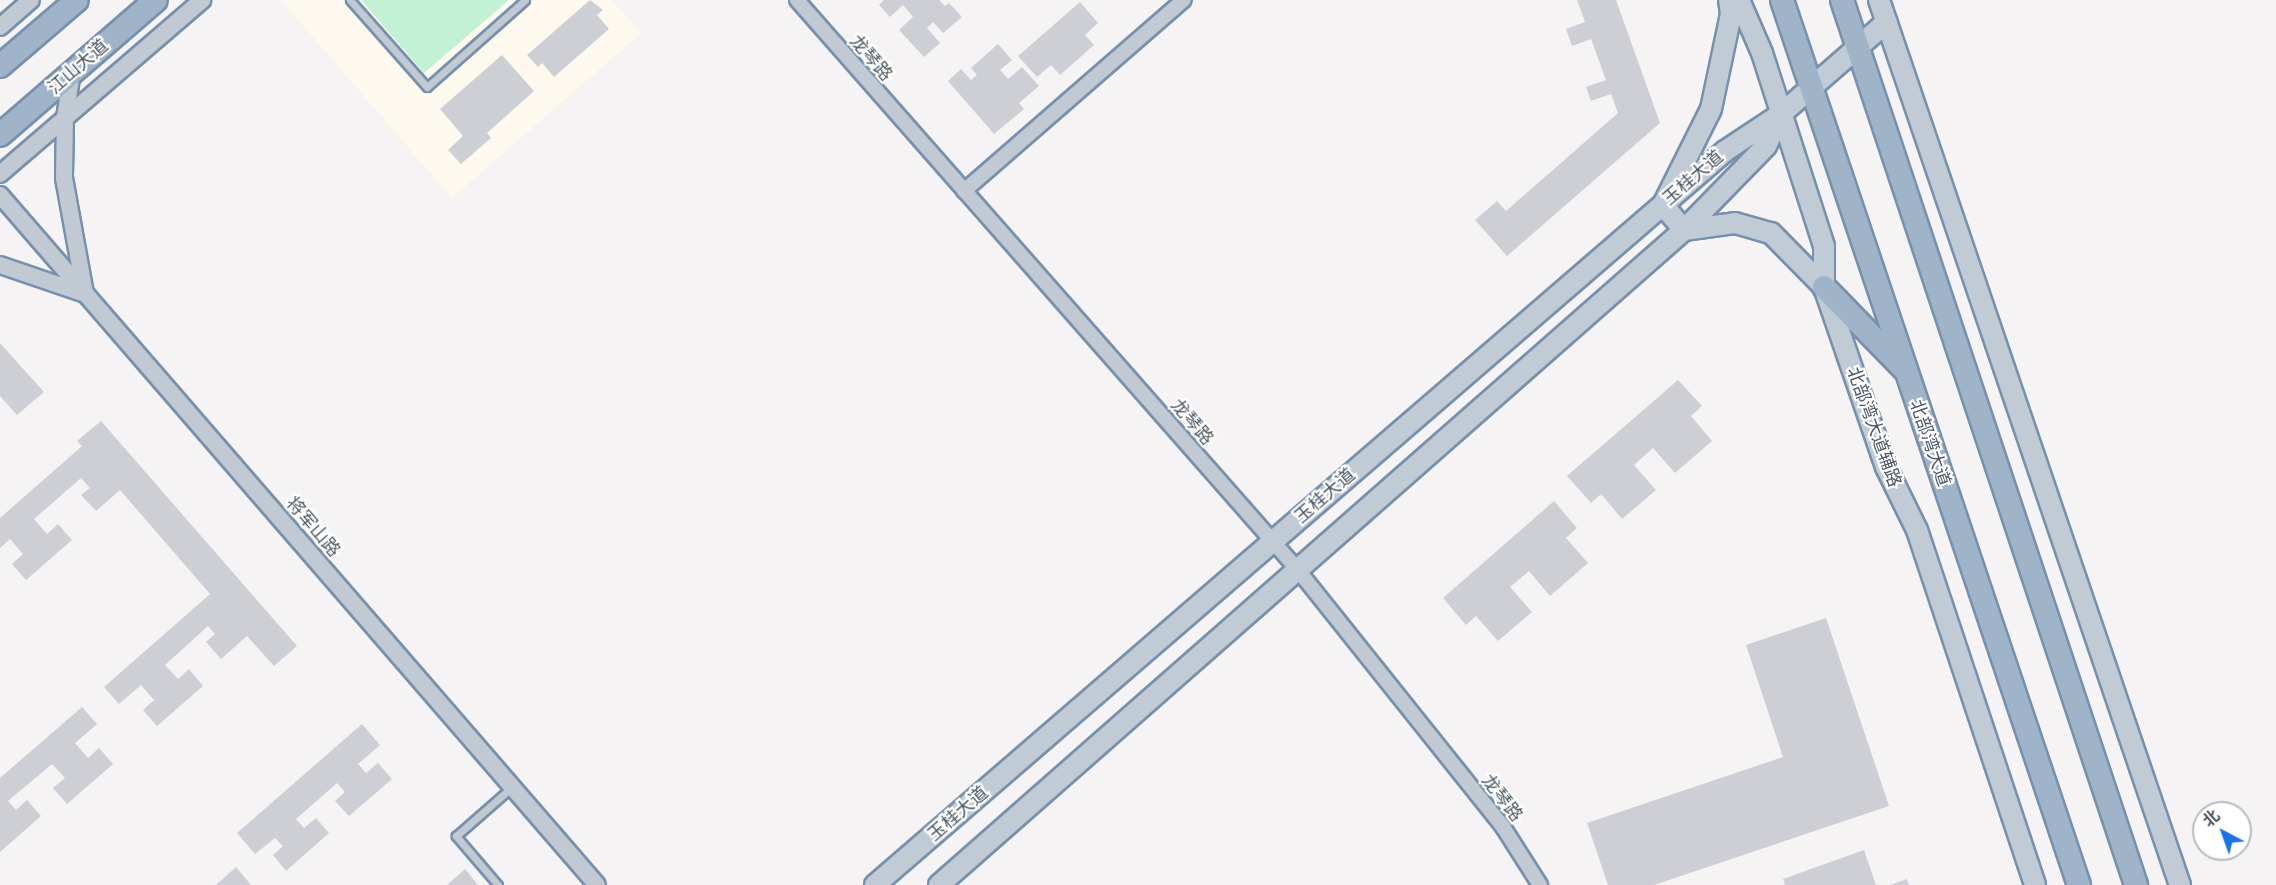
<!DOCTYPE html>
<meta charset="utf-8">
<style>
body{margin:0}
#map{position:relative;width:2276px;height:885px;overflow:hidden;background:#f5f3f3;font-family:Karla,"Noto Sans SC",sans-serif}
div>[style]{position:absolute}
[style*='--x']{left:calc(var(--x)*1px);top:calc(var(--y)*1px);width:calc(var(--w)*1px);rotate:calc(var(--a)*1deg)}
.commercial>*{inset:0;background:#fdf9ef}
.green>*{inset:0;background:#c3f1d5}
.building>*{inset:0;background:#cdcfd5}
.roads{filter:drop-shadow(2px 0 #7690ad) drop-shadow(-2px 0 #7690ad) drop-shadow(0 2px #7690ad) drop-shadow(0 -2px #7690ad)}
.service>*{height:7px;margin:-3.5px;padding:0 3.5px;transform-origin:3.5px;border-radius:3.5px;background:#c1cad2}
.minor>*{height:14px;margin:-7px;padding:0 7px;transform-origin:7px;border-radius:7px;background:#c1cad2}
.tertiary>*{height:16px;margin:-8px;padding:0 8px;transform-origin:8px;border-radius:8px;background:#c1cad2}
.secondary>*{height:20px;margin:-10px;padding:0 10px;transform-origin:10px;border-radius:10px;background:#c1cbd6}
.trunk>*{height:22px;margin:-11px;padding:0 11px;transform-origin:11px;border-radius:11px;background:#9fb4c9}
span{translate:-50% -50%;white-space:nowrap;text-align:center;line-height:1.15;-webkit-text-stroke:4.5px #fff;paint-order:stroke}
.street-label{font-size:18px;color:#4a5661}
.north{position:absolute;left:2192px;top:801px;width:60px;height:60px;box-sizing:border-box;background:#fff;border:2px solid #b7bbc0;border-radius:50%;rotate:319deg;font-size:16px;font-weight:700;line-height:24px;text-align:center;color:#4a5661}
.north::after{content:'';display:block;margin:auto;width:21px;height:27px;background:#1a73e8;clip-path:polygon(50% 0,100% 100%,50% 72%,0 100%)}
</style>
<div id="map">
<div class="commercial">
<i style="clip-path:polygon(281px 0,612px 0,641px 33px,452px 198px)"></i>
</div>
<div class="green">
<i style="clip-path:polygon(361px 0,509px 0,424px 73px)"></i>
</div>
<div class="building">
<i style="clip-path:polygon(590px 0,603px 10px,597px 15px,609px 29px,554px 77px,542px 63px,538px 67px,527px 55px)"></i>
<i style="clip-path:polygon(884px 0,939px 0,945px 6px,949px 3px,962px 17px,943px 33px,933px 22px,927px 28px,940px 43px,924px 57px,899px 30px,913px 17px,903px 5px,890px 17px,879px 5px)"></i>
<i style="clip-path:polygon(1577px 0,1616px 0,1660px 123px,1507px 256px,1475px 220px,1497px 201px,1506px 211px,1618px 113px,1611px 94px,1591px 101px,1586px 87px,1606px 80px,1591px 39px,1572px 46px,1566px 29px,1585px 22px)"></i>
<i style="clip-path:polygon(1080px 2px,1098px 23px,1085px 35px,1094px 45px,1060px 75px,1051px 65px,1037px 77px,1018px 56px)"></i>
<i style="clip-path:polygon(998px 44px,1012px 60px,1000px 70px,1008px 79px,1022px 67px,1039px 86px,1019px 103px,1024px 109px,994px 134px,948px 81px,961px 69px,971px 80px,977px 75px,971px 68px)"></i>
<i style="clip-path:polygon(502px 55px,534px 91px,487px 133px,491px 138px,461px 164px,448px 150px,463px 136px,440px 109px)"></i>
<i style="clip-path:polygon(0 343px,44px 392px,17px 415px,0 396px)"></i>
<i style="clip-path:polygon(1678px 380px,1702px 406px,1691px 416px,1712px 441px,1675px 473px,1653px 448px,1634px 465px,1656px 490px,1622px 519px,1601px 494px,1591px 503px,1567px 476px)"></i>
<i style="clip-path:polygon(101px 421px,297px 646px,274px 666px,247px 636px,221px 659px,206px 642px,215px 634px,208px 626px,165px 665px,178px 679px,189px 669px,203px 686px,157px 726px,143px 710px,154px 700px,141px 685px,119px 704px,104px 687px,210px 594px,120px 490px,96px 511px,81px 495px,90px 488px,81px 478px,34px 519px,47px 534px,58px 524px,72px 540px,26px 580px,12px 564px,23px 554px,10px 539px,0 548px,0 518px,82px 446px,77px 441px)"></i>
<i style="clip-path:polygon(1554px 501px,1577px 528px,1566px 538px,1588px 563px,1550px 596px,1529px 571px,1510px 587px,1532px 612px,1498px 641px,1476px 616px,1466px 625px,1443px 598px)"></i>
<i style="clip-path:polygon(1826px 618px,1889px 806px,1654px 885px,1608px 885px,1587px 823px,1783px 757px,1746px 645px)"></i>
<i style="clip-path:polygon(82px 707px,97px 724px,75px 743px,88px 758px,99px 748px,113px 764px,67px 804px,53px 788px,65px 778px,52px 764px,8px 801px,16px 810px,27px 800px,41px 816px,0 852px,0 778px)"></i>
<i style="clip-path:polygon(362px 724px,380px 745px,358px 764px,366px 773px,378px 763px,392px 779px,349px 816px,335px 801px,345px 792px,337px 783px,296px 819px,304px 828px,316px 818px,329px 833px,286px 871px,273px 855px,283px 846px,275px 838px,255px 854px,237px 833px)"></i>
<i style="clip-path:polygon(1864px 850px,1876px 885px,1785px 885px,1783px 879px)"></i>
<i style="clip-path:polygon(236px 867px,251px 885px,216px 885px)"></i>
<i style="clip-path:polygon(465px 869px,478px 885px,447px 885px)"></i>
<i style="clip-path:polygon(1907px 879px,1909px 885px,1890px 885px)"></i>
</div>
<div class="roads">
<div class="service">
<i style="--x:350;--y:0;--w:116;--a:48.5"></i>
<i style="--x:427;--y:87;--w:131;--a:-41.6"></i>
<i style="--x:498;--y:885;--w:65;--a:-130.6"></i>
<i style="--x:456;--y:836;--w:74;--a:-41.2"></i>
</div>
<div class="minor">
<i style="--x:797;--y:0;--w:759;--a:48.69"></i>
<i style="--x:1298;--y:570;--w:329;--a:51.4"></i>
<i style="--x:1503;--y:827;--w:69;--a:57.5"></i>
<i style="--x:964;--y:191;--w:291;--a:-41"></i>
</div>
<div class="tertiary">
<i style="--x:0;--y:27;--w:41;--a:-41.1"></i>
<i style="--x:72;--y:72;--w:47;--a:98.7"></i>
<i style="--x:65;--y:118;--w:60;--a:91"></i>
<i style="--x:64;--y:178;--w:117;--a:79.7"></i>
<i style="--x:0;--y:174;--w:267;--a:-40.7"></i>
<i style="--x:0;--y:195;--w:912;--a:49.13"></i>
<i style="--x:0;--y:265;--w:90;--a:18.8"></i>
</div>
<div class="secondary">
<i style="--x:1739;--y:0;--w:58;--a:66.5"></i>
<i style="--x:1762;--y:53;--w:203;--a:72.2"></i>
<i style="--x:1824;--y:246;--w:41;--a:90"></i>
<i style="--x:1824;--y:287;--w:190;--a:71"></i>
<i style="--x:1886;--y:467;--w:70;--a:63.8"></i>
<i style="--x:1917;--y:530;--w:374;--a:71.6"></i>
<i style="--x:1879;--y:0;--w:935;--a:71.22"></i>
<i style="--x:1684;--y:230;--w:33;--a:-130"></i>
<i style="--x:1663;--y:205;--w:107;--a:-63.4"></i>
<i style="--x:1711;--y:109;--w:97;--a:-78.1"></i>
<i style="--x:1731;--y:14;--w:14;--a:-98"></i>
<i style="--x:1684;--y:230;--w:51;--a:-7.8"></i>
<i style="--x:1735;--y:223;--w:37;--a:16"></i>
<i style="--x:1771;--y:233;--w:76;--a:45.5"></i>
<i style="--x:875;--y:885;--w:1123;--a:-40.81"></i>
<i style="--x:1725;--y:151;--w:67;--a:-33.5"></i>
<i style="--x:1781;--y:114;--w:140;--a:-41"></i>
<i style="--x:939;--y:885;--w:992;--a:-41.32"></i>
<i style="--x:1684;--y:230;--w:117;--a:-45.7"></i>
<i style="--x:1766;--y:146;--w:35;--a:-65"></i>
</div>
<div class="trunk">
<i style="--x:1782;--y:0;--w:934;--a:71.45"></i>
<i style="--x:1842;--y:0;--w:933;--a:71.62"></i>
<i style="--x:0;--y:66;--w:101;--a:-40.6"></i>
<i style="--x:0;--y:135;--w:206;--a:-40.9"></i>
<i style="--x:1824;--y:287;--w:113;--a:45.7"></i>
</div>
</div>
<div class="street-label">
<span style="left:871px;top:58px;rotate:49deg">龙琴路</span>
<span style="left:78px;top:67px;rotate:-41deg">江山大道</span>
<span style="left:1693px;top:178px;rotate:-41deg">玉桂大道</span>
<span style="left:1192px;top:422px;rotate:49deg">龙琴路</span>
<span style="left:1874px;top:427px;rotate:70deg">北部湾大道辅路</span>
<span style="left:1930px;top:443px;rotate:71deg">北部湾大道</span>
<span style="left:1325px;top:496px;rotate:-41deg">玉桂大道</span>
<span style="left:313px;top:527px;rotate:49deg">将军山路</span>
<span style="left:1502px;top:798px;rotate:52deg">龙琴路</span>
<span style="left:958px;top:814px;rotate:-41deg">玉桂大道</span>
</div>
<div class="north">北</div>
</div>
